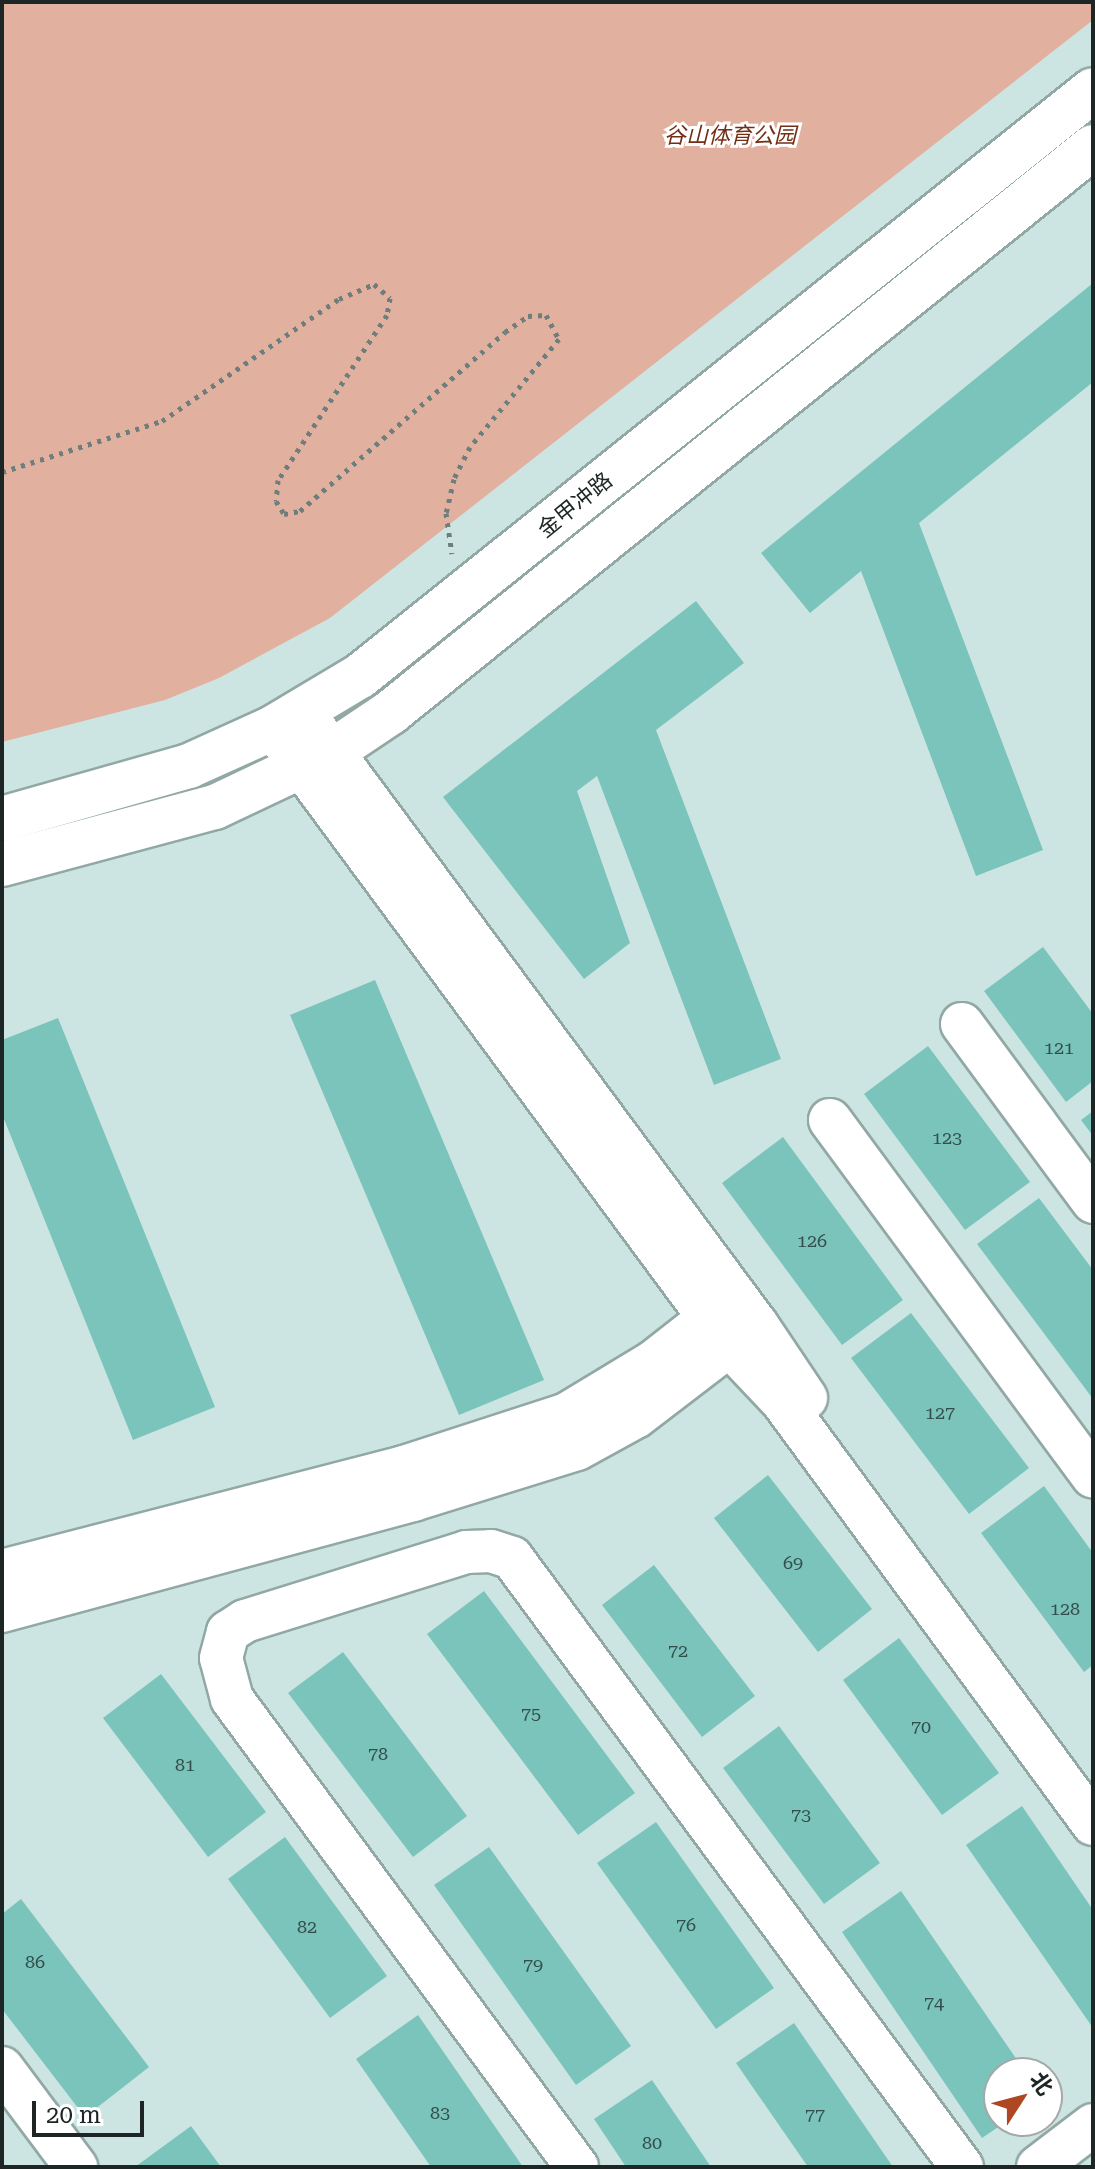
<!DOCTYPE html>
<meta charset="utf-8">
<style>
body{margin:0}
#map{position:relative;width:1095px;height:2169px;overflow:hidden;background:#cde5e2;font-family:"Roboto Serif","Noto Sans SC",serif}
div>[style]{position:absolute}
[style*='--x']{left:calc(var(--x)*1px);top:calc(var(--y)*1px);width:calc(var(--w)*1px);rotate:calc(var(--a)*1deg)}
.green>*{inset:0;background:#e2b09f}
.building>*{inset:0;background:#7ac4bc}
.path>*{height:5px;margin-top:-2.5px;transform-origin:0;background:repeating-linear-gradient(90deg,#6e7e7c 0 4px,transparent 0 10px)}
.roads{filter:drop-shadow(2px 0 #91a8a5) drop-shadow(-2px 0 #91a8a5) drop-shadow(0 2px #91a8a5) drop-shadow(0 -2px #91a8a5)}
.minor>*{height:42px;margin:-21px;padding:0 21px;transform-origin:21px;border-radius:21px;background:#fff}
.major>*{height:44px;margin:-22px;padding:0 22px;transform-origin:22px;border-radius:22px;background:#fff}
span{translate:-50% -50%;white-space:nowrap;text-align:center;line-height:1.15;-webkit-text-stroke:6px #fff;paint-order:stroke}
.number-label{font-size:18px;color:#344e4b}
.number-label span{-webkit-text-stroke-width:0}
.park-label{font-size:22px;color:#732e15;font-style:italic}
.street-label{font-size:22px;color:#1d2625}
.frame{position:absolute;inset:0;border:4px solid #1d2625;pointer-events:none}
.north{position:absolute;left:983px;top:2057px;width:80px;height:80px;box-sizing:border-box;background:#fff;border:2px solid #a5a8a8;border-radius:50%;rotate:54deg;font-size:22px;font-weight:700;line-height:32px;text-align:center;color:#1d2625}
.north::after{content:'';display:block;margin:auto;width:28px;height:36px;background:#ae4722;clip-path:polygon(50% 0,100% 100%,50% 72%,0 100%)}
.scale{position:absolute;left:32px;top:2101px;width:112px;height:36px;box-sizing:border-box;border:4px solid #1d2625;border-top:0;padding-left:10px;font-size:24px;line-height:28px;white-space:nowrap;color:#1d2625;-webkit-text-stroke:6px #fff;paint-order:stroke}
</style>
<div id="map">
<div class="green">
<i style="clip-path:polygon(2px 2px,1093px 2px,1093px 20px,330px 618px,219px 678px,165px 700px,2px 742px)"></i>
</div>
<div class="building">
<i style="clip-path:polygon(1093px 283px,1093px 382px,919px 523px,1043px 850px,976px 876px,861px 571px,810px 613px,761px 553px)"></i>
<i style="clip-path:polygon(696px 601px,744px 663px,656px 730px,781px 1059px,714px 1085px,597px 776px,577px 791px,630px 943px,584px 979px,443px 797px)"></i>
<i style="clip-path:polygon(1043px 947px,1093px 1014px,1093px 1081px,1066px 1102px,984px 991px)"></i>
<i style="clip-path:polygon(375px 980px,544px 1380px,459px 1415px,290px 1015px)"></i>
<i style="clip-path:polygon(58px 1018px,215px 1407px,133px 1440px,2px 1114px,2px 1040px)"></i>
<i style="clip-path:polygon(928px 1046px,1030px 1182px,965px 1230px,864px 1094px)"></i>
<i style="clip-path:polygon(1093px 1111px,1093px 1136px,1081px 1120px)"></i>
<i style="clip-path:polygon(783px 1137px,903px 1300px,842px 1345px,722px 1183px)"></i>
<i style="clip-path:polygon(1039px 1198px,1093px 1270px,1093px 1399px,977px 1244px)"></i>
<i style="clip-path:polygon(911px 1313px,1029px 1468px,969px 1514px,851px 1358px)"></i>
<i style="clip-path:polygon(768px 1475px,872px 1609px,818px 1652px,714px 1518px)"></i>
<i style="clip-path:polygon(1044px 1486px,1093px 1553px,1093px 1665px,1084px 1672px,981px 1533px)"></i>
<i style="clip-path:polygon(654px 1565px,755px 1696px,702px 1737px,602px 1605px)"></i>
<i style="clip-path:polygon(484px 1591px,635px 1793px,578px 1835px,427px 1634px)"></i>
<i style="clip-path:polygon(899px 1638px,999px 1773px,942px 1815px,843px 1680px)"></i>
<i style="clip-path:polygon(343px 1652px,467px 1816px,413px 1857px,288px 1693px)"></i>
<i style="clip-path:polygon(161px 1674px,266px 1812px,208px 1857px,103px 1718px)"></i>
<i style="clip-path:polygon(779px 1726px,880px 1863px,824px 1904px,723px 1768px)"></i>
<i style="clip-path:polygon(1022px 1806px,1093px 1910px,1093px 2028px,966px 1845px)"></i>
<i style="clip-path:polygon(656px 1822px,774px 1988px,716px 2029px,597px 1863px)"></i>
<i style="clip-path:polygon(285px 1837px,387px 1976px,330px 2018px,228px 1879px)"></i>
<i style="clip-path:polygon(489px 1847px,631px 2046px,576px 2085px,434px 1885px)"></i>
<i style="clip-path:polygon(901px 1891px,1026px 2073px,999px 2073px,999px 2121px,1007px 2121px,982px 2138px,842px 1932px)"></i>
<i style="clip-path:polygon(21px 1899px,149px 2067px,85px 2117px,2px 2009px,2px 1914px)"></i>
<i style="clip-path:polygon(418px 2015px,523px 2167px,431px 2167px,356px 2059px)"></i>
<i style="clip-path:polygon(794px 2023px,893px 2167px,808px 2167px,736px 2063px)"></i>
<i style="clip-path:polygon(652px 2080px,711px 2167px,626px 2167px,594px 2119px)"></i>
<i style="clip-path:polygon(191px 2126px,221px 2167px,135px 2167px)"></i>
</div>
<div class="path">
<i style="--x:2;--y:472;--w:168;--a:-17.7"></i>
<i style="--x:162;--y:421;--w:215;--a:-34.6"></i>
<i style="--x:339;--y:299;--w:38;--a:-23"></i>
<i style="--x:374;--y:284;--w:21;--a:41"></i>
<i style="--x:390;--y:298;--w:17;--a:100"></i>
<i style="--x:387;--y:315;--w:198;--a:123.4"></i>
<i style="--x:278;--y:480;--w:21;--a:95"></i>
<i style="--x:276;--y:501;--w:15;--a:58"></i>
<i style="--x:284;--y:514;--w:16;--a:-11"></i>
<i style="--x:300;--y:511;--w:272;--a:-41.1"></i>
<i style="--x:505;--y:332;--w:28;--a:-35"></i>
<i style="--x:528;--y:316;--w:18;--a:-3"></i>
<i style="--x:546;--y:315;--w:27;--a:62"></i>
<i style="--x:559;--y:339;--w:140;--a:129.5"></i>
<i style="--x:470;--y:447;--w:36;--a:117"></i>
<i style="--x:454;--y:479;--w:35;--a:103"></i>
<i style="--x:446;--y:513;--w:41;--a:81.7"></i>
</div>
<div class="roads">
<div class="minor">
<i style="--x:303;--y:712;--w:763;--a:53.48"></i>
<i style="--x:757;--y:1325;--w:88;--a:56.1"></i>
<i style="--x:273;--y:728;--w:769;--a:53.52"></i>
<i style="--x:730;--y:1346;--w:76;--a:46.6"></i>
<i style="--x:782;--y:1401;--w:525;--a:53.68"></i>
<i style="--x:962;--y:1024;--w:221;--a:53.6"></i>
<i style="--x:830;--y:1120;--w:443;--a:53.6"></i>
<i style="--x:2;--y:1571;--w:415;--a:-14.5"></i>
<i style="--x:404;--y:1467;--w:171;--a:-18"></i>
<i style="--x:567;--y:1414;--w:100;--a:-31.2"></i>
<i style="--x:653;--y:1362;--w:100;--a:-38.1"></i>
<i style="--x:2;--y:1611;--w:426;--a:-15.1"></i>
<i style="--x:413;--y:1500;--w:172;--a:-17.3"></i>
<i style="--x:577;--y:1449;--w:68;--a:-28.8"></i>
<i style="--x:637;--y:1416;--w:145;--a:-37.4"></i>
<i style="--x:2;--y:2068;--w:124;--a:53.2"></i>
<i style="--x:577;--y:2167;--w:581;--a:-126.4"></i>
<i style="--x:232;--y:1699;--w:42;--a:-105"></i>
<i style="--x:221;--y:1658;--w:27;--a:-75"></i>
<i style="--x:228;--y:1632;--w:20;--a:-33"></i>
<i style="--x:245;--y:1621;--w:232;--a:-17.3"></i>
<i style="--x:466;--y:1552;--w:25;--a:-2"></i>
<i style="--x:491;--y:1551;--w:22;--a:18"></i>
<i style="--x:512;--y:1558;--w:757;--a:53.54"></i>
<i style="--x:1038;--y:2167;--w:69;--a:-37.4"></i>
</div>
<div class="major">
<i style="--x:2;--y:819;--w:194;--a:-15.8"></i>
<i style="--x:189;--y:766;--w:92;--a:-24.3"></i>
<i style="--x:273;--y:728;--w:101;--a:-30.9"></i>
<i style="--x:360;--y:676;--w:938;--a:-38.64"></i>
<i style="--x:2;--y:864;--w:220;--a:-15"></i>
<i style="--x:215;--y:807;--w:131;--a:-25.4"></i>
<i style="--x:333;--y:751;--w:70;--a:-33.9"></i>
<i style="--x:391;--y:712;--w:901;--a:-38.83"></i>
</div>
</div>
<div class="number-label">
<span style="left:1059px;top:1048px">121</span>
<span style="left:947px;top:1138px">123</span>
<span style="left:812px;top:1241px">126</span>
<span style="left:940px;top:1413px">127</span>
<span style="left:793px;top:1563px">69</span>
<span style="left:1065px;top:1609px">128</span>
<span style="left:678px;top:1651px">72</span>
<span style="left:531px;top:1714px">75</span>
<span style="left:921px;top:1727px">70</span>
<span style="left:378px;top:1754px">78</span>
<span style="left:185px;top:1765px">81</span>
<span style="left:801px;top:1815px">73</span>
<span style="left:686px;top:1925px">76</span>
<span style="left:307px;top:1927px">82</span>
<span style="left:35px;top:1962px">86</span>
<span style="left:533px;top:1965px">79</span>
<span style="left:934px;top:2003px">74</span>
<span style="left:440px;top:2113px">83</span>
<span style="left:815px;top:2115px">77</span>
<span style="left:652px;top:2143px">80</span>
</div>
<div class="park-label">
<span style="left:730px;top:136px">谷山体育公园</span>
</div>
<div class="street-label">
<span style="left:575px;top:505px;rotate:-39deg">金甲冲路</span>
</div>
<div class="frame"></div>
<div class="north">北</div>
<div class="scale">20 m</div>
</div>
